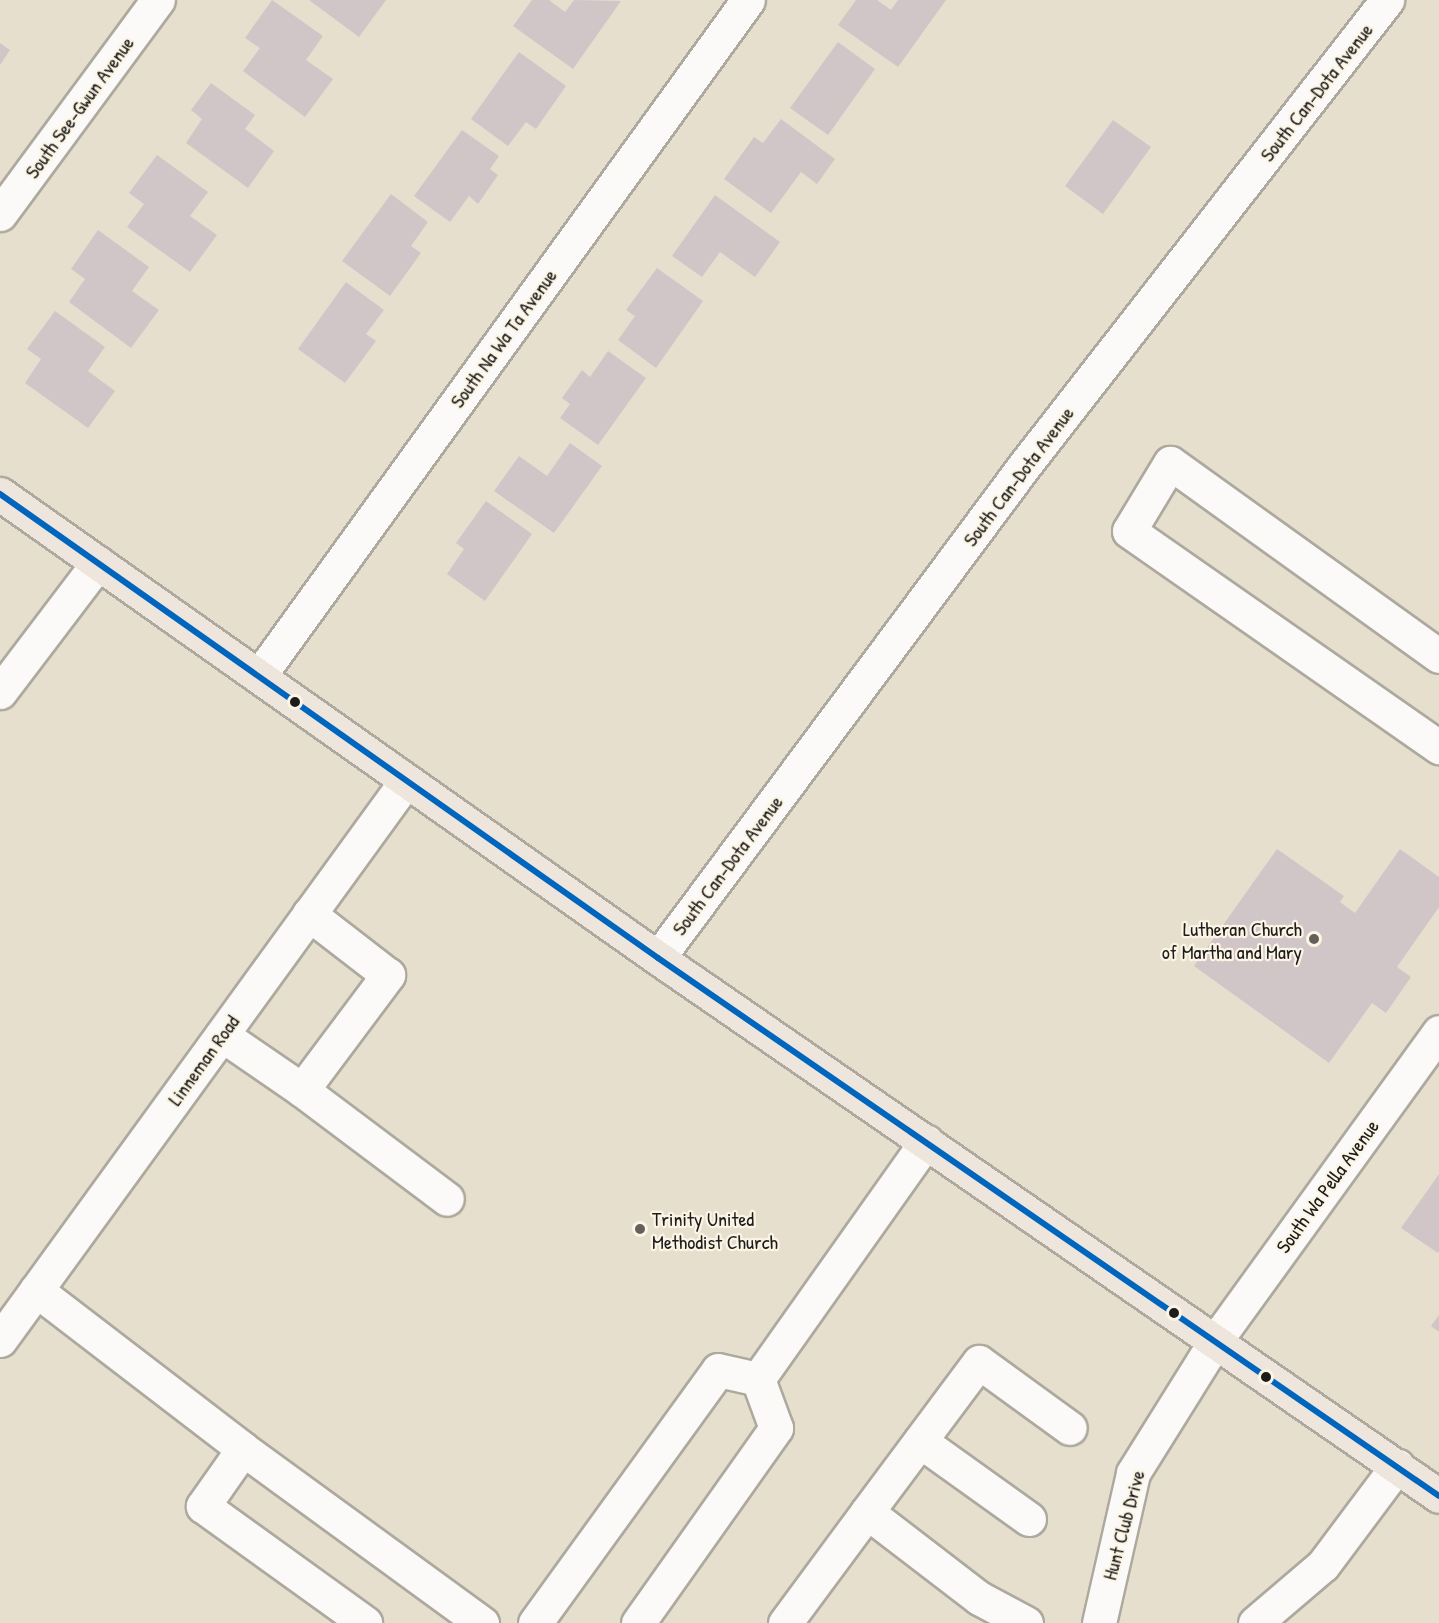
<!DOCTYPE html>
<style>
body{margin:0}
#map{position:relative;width:1439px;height:1623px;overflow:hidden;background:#e6dfce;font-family:"Patrick Hand",sans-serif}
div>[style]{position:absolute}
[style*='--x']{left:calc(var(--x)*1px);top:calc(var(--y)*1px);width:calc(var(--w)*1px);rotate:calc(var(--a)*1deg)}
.building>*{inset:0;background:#d0c6c8}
.roads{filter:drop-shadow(2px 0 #ada99e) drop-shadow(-2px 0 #ada99e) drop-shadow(0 2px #ada99e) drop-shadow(0 -2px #ada99e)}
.minor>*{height:33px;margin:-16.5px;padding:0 16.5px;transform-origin:16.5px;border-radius:16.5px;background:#fbfaf8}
.major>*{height:33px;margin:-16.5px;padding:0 16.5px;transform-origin:16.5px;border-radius:16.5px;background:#eee5dc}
.bus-1>*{height:6px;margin:-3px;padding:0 3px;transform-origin:3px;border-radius:3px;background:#0065bd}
.dots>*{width:16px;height:16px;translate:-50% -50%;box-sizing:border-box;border:3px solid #fcf5e5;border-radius:50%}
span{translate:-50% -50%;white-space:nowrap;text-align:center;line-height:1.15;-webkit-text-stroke:4.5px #fcf5e5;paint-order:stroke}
.street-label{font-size:20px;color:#1c1c1c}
.poi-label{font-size:20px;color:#1c1c1c}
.right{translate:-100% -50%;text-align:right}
.left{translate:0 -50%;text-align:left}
</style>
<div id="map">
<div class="building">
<i style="clip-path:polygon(272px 0,323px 36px,306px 60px,333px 79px,305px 117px,243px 71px,260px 48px,245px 38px)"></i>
<i style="clip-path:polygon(309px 0,386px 0,359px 37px)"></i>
<i style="clip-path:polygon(532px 0,549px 0,565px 12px,574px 0,621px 1px,573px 69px,513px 26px)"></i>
<i style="clip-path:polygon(856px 0,877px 0,891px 10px,898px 0,946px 0,898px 67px,838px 25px)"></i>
<i style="clip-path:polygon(838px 42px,875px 69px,828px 135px,790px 108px)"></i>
<i style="clip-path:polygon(0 43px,10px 50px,0 65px)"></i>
<i style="clip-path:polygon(519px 52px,566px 86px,536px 129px,526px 122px,508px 146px,471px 119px)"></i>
<i style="clip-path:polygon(211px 83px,255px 115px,245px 129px,274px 151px,248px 188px,186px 143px,202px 119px,191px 110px)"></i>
<i style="clip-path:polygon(781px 119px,835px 159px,817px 184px,801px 172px,771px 213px,724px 179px,754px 137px,763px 143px)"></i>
<i style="clip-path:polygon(1113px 120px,1151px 147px,1103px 214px,1065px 186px)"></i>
<i style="clip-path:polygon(462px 130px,499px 156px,490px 169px,498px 175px,478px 204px,469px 196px,450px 222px,414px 196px)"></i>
<i style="clip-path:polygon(157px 155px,208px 192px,190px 216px,217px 235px,190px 272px,127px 227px,144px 204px,129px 193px)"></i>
<i style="clip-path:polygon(391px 194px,428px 222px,411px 246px,421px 253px,390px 296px,342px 261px)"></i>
<i style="clip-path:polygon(715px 195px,780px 242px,755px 277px,720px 252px,702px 277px,672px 256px)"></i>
<i style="clip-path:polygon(98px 230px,149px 267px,132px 291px,159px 310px,131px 348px,69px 302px,85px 279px,71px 269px)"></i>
<i style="clip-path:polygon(657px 268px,703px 301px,656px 368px,618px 340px,635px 316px,626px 310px)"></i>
<i style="clip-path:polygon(346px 282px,384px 310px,366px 334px,376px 341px,345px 383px,298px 349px)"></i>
<i style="clip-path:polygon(55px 311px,105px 347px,88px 371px,115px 391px,88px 428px,25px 383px,41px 359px,27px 349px)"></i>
<i style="clip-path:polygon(608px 351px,646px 378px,598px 445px,560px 418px,570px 404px,562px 398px,582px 370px,590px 377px)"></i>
<i style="clip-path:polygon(570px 443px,602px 466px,554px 533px,494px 491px,519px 456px,547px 476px)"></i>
<i style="clip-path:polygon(486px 501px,532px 534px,485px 601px,447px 574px,464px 549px,456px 543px)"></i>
<i style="clip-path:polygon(1277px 849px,1344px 896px,1340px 902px,1355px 913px,1400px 849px,1439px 877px,1439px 907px,1397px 967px,1411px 977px,1386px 1013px,1372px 1003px,1329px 1063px,1194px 966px)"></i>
<i style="clip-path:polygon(1439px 1174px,1439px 1251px,1438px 1253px,1401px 1228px)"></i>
<i style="clip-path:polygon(1439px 1315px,1439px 1332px,1431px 1326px)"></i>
</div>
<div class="roads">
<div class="minor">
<i style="--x:0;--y:214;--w:266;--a:-53.6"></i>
<i style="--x:1439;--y:656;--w:331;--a:-144.3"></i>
<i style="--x:1170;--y:463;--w:79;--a:121.1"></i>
<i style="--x:1129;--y:531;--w:378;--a:34.9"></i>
<i style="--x:259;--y:676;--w:834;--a:-54.12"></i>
<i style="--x:0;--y:692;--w:162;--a:-52.8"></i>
<i style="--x:658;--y:958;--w:613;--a:-53.35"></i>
<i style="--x:1024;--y:466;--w:591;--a:-52.08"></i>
<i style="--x:222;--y:1035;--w:97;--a:34.5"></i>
<i style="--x:302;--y:1090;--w:144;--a:-53.2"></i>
<i style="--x:388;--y:975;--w:100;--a:-142.3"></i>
<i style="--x:302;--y:1090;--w:181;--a:36.9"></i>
<i style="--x:36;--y:1290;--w:261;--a:37.5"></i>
<i style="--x:243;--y:1449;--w:70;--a:125.1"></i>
<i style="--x:203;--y:1506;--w:200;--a:35.8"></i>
<i style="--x:0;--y:1340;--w:691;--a:-54.01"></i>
<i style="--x:758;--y:1379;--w:291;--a:-54.7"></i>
<i style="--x:920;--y:1441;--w:134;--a:35.6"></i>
<i style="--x:243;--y:1449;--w:296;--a:36.1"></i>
<i style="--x:535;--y:1623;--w:312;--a:-54.1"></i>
<i style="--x:718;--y:1370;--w:41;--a:12.7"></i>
<i style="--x:638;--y:1623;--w:239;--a:-54.7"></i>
<i style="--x:776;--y:1428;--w:52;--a:-110.2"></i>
<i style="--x:785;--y:1623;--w:138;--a:-53.5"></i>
<i style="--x:1026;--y:1623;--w:53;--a:-152"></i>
<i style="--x:979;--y:1598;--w:141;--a:-142.5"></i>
<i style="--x:867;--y:1512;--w:187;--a:-53.3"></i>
<i style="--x:979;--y:1362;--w:112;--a:36"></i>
<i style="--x:1099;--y:1623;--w:154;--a:-77.2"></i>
<i style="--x:1133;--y:1473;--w:157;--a:-58"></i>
<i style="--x:1216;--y:1340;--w:380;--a:-54.1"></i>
<i style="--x:1255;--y:1623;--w:89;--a:-40.5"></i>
<i style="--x:1323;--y:1565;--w:124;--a:-53.2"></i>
</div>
<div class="major">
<i style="--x:0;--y:494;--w:805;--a:35.19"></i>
<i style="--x:658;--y:958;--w:948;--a:34.56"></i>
</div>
</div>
<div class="bus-1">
<i style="--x:0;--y:494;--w:805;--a:35.19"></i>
<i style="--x:658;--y:958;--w:948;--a:34.56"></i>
</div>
<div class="dots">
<i style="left:295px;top:702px;background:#1c1c1c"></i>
<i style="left:1314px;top:939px;background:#63605a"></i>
<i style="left:640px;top:1229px;background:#63605a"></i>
<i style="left:1174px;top:1313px;background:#1c1c1c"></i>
<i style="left:1266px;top:1377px;background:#1c1c1c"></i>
</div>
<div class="street-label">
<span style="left:1316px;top:92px;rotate:-52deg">South Can-Dota Avenue</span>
<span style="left:79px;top:107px;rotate:-54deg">South See-Gwun Avenue</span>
<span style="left:503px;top:338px;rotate:-54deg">South Na Wa Ta Avenue</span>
<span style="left:1018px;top:476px;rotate:-53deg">South Can-Dota Avenue</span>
<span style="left:727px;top:865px;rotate:-53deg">South Can-Dota Avenue</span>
<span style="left:203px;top:1060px;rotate:-54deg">Linneman Road</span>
<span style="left:1327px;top:1186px;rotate:-54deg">South Wa Pella Avenue</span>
<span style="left:1123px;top:1525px;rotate:-75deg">Hunt Club Drive</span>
</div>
<div class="poi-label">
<span class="right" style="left:1302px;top:940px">Lutheran Church<br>of Martha and Mary</span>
<span class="left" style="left:652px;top:1230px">Trinity United<br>Methodist Church</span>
</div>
</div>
